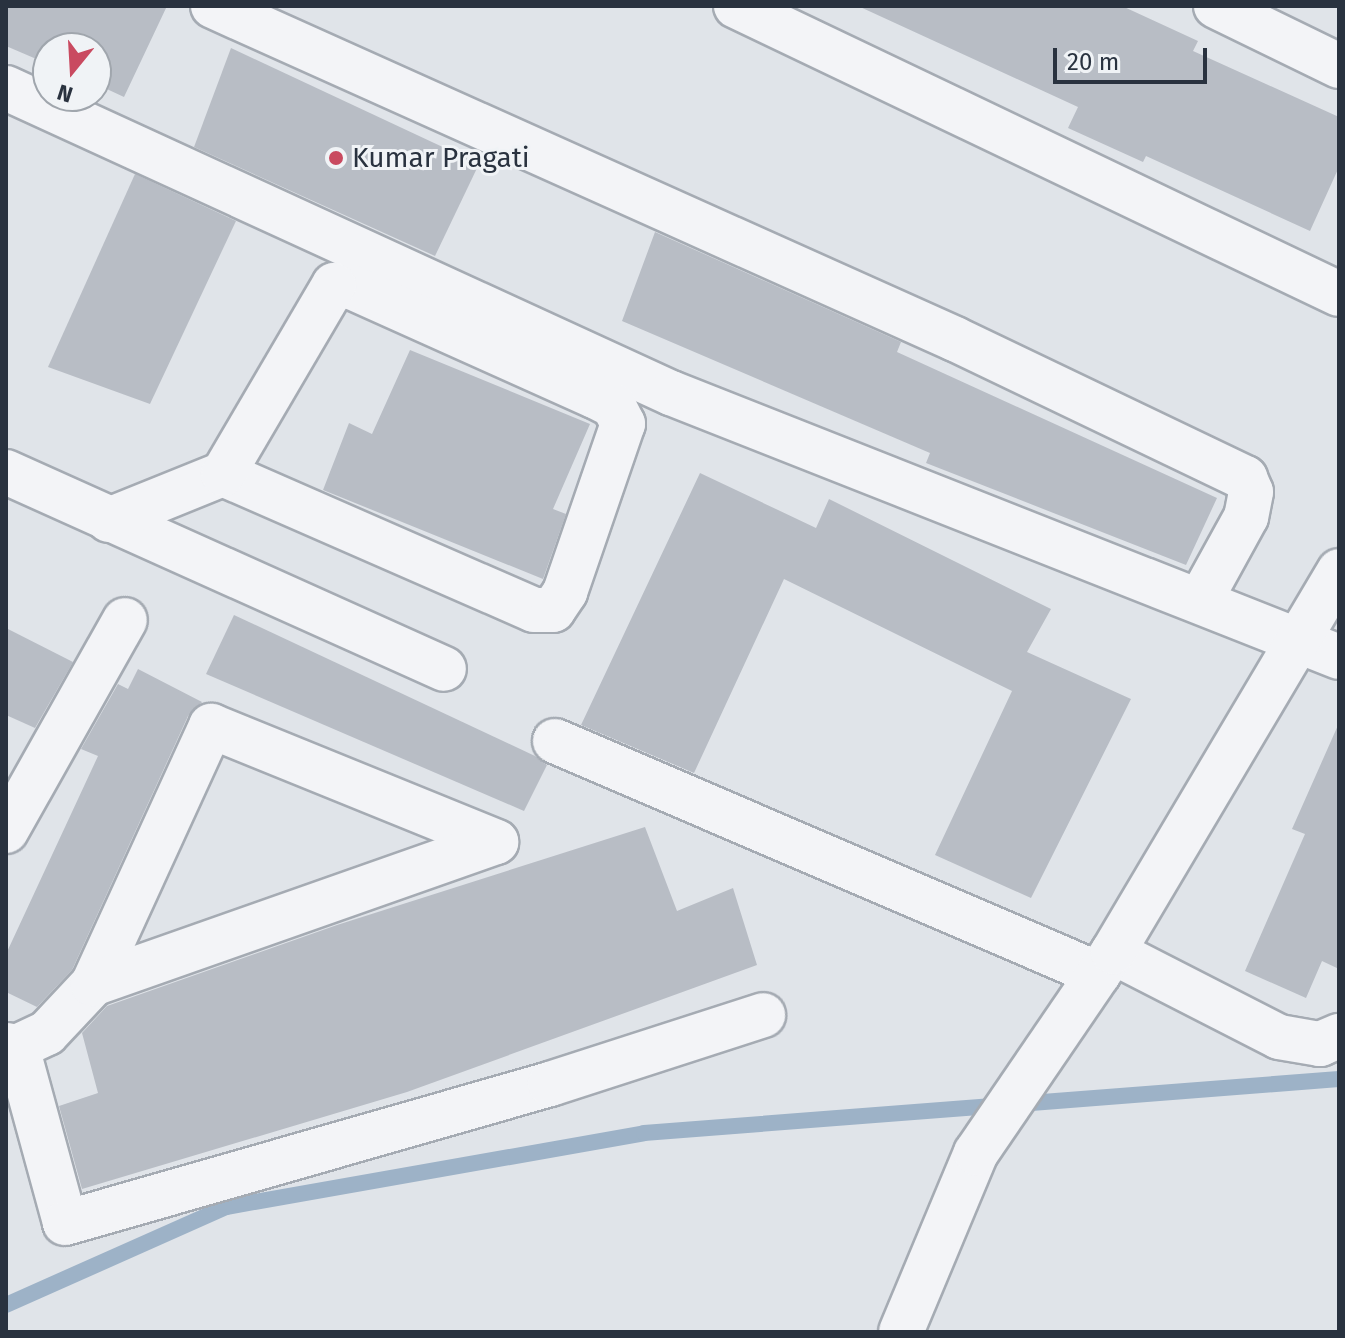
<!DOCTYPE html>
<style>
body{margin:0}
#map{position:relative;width:1345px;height:1338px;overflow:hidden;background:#e0e4e9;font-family:"Fira Sans",sans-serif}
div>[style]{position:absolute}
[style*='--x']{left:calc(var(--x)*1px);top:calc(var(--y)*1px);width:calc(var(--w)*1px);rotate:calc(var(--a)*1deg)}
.stream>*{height:16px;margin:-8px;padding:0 8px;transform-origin:8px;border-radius:8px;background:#9db2c7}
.building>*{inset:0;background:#b8bdc5}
.roads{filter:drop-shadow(2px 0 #a5abb3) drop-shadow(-2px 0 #a5abb3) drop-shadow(0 2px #a5abb3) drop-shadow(0 -2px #a5abb3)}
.minor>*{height:44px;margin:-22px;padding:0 22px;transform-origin:22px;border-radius:22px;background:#f3f4f7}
.dots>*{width:22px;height:22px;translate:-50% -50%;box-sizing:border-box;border:4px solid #f0f3f6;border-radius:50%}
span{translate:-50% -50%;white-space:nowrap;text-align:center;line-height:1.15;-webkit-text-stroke:6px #f0f3f6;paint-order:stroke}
.poi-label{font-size:28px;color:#29323f}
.left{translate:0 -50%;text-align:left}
.frame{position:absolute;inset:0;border:8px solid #29323f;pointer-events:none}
.north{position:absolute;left:32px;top:32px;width:80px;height:80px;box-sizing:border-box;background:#f0f3f6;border:2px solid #a0a6ad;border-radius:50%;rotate:198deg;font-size:22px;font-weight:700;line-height:32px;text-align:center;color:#29323f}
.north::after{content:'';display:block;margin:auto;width:28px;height:36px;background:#c94a60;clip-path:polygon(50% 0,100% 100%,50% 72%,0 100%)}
.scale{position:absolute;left:1053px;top:48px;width:154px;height:36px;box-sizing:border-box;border:4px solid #29323f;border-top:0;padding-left:10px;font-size:24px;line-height:28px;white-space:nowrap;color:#29323f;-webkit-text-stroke:6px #f0f3f6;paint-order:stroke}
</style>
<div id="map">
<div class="stream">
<i style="--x:6;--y:1305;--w:241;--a:-24"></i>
<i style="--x:226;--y:1207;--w:424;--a:-10"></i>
<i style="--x:644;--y:1133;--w:697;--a:-4.44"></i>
</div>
<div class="building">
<i style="clip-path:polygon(6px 6px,167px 6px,124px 97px,96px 84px,96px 48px,48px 48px,48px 64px,6px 46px)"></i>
<i style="clip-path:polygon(858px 6px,1122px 6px,1198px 41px,1193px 51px,1339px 117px,1339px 167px,1310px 231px,1146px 156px,1143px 162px,1068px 128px,1078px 107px)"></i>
<i style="clip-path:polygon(231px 48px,479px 164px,435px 256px,194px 147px)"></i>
<i style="clip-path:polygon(135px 174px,236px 221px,150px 404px,48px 367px)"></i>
<i style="clip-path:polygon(655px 232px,901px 342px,897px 352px,1217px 498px,1186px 565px,926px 463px,930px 453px,622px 321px)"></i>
<i style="clip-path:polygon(410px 350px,590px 424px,553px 509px,566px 514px,543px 579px,323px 490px,349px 423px,372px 434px)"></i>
<i style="clip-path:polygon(700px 473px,816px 528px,829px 499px,1051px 609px,1027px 652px,1131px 699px,1031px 898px,935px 855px,1012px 691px,784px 579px,694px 773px,581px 725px)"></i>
<i style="clip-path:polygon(234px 615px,535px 756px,547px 765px,524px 811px,206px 674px)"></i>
<i style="clip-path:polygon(6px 628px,73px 662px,35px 728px,6px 715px)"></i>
<i style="clip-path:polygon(138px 669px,202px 702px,188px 716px,72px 970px,37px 1007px,6px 992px,6px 954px,98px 756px,81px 749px,118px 684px,128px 689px)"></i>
<i style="clip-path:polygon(1339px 723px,1339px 969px,1322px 961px,1306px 998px,1245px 971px,1305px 834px,1292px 829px)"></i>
<i style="clip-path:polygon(645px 827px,677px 911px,733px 888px,757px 965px,407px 1092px,82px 1189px,59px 1106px,98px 1093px,82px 1033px,107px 1006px,337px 925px)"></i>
</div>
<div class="roads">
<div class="minor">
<i style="--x:213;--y:6;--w:813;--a:24.17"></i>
<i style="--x:955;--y:339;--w:322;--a:25.6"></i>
<i style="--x:1245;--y:478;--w:15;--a:67"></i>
<i style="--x:1251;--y:492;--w:25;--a:101"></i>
<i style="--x:1246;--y:517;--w:94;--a:118.8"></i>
<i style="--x:736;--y:6;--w:668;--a:25.53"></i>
<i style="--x:1216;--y:6;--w:137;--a:26"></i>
<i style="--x:6;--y:88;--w:732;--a:24.64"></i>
<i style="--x:671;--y:393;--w:718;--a:21.56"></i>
<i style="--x:6;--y:472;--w:480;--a:24.2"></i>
<i style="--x:109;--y:520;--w:123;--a:-22"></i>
<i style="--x:223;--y:474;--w:339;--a:23.6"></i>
<i style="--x:534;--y:610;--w:19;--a:0"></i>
<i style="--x:553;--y:610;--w:22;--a:-56"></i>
<i style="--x:565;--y:592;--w:178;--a:-71"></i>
<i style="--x:623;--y:424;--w:20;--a:-117"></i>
<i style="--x:614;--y:406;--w:22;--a:-153"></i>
<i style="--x:594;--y:396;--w:265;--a:-155.8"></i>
<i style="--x:352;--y:287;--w:18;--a:-174"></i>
<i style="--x:334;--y:285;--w:219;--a:120.4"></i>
<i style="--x:555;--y:741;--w:591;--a:23.22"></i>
<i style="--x:6;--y:831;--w:242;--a:-60.6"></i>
<i style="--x:1113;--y:952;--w:186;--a:27.1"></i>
<i style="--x:1279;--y:1037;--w:42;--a:9.7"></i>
<i style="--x:1320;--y:1044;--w:21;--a:-23"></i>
<i style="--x:6;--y:1045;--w:11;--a:10"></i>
<i style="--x:17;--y:1047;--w:33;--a:-25"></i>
<i style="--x:47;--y:1033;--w:67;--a:-46.8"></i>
<i style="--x:93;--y:984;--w:284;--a:-65.4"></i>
<i style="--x:211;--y:726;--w:308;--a:22.1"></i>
<i style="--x:496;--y:842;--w:427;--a:160.6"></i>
<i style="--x:17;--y:1047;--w:182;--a:74.7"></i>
<i style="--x:65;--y:1223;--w:505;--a:-15.99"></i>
<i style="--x:550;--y:1084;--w:224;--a:-17.9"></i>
<i style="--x:901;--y:1332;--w:194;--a:-67.3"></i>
<i style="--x:976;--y:1153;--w:243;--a:-55.7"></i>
<i style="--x:1113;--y:952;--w:443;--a:-59.3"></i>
</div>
</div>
<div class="dots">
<i style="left:336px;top:158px;background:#c94a60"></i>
</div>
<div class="poi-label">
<span class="left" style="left:352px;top:158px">Kumar Pragati</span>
</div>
<div class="frame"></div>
<div class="north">N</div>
<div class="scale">20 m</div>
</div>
